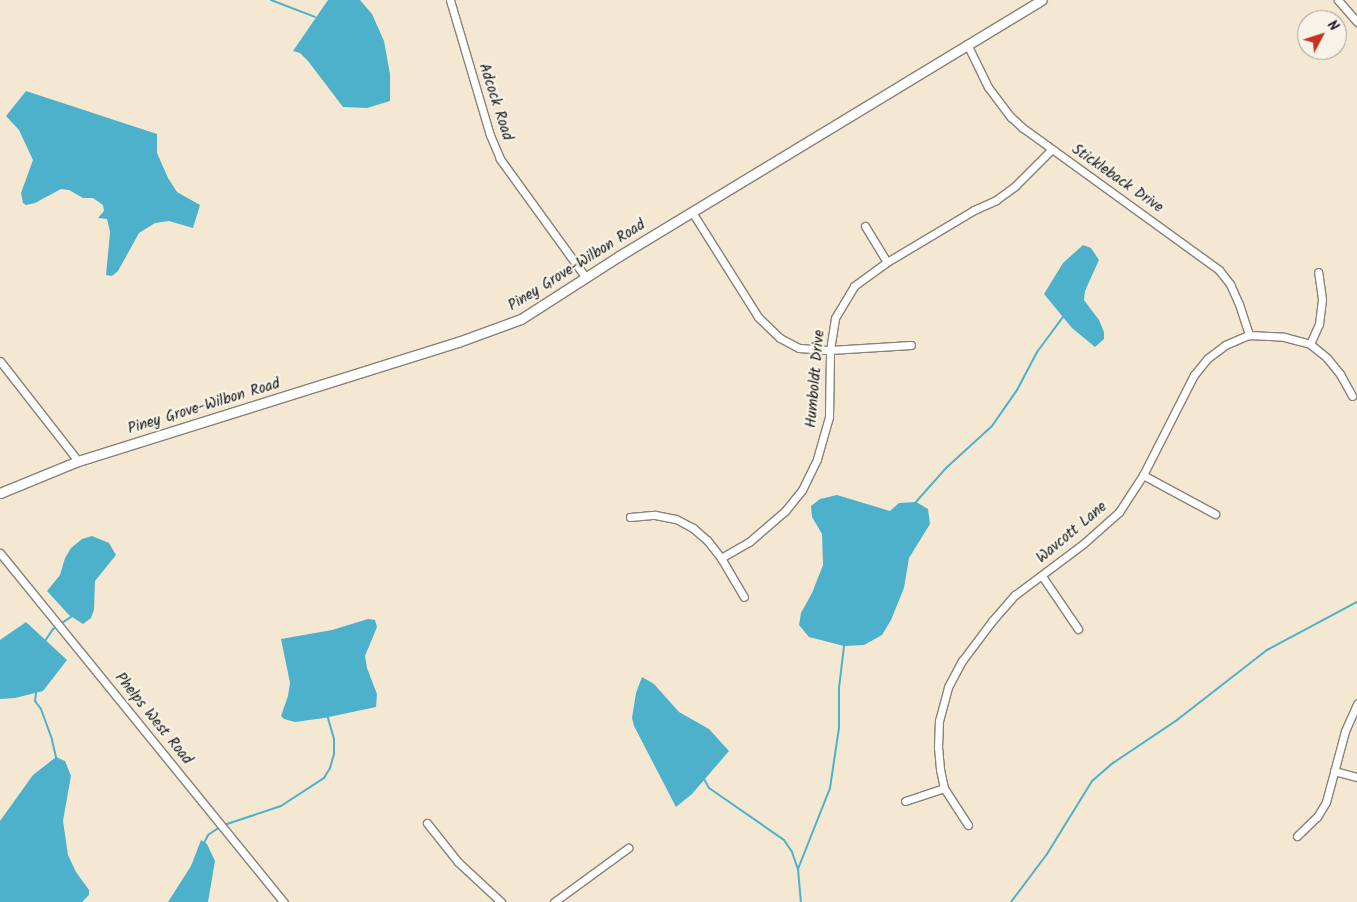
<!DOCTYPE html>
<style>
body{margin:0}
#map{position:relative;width:1357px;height:902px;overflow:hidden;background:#f5e8d3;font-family:Kalam,sans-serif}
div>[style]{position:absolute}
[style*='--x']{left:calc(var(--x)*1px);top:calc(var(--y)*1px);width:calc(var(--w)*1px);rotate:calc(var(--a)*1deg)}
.water>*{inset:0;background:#4db1cc}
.stream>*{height:2px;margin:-1px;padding:0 1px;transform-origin:1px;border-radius:1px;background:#4db1cc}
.roads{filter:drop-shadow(1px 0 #888278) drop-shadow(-1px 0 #888278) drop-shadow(0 1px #888278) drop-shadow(0 -1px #888278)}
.minor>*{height:7px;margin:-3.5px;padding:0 3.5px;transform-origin:3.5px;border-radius:3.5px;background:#fff}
.tertiary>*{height:9px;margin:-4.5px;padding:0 4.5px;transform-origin:4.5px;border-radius:4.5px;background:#fff}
span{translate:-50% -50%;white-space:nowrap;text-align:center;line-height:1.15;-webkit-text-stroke:4.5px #f7f3e8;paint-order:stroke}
.street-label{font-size:15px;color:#1c1c1c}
.north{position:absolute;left:1297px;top:10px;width:50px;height:50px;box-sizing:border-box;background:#f7f3e8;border:1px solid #9f9d96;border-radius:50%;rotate:50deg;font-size:14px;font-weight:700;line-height:20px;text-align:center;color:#1c1c1c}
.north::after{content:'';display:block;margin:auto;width:18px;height:22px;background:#c8321e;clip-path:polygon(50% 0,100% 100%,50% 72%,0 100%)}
</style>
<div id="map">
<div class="water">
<i style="clip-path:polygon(328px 0,360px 0,372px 14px,384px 41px,390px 74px,390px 101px,367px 108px,343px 107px,308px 61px,300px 53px,293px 51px)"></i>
<i style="clip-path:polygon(26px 91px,157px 134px,157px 153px,168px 178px,177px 192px,200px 205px,193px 228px,169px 221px,155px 223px,139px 233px,118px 271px,112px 276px,106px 275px,110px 232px,107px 219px,98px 218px,104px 211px,103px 205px,93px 198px,83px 198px,69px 190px,61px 189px,35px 203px,26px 205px,23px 203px,21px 193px,33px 160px,19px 130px,6px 116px)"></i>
<i style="clip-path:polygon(1083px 245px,1091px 248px,1099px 260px,1085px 291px,1084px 300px,1099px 320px,1104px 332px,1104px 339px,1095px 347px,1072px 328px,1044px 294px,1063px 263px)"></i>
<i style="clip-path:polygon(837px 495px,890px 511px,899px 503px,916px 502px,928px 509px,930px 524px,909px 558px,904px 588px,891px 620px,882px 635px,864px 645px,844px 646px,809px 637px,799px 625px,801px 613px,812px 593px,823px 565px,822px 534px,812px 517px,811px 506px,820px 499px)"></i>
<i style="clip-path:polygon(92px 536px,109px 543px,116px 555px,95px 581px,94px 610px,91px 618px,83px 624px,69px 615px,47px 591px,60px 575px,65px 558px,71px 548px,82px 539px)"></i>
<i style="clip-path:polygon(368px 619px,375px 620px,377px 627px,365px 656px,367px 668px,377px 694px,376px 707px,324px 718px,295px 722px,284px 719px,281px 716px,288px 696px,290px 683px,281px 639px,332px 630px)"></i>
<i style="clip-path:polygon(26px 622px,67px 660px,43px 691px,15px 698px,0 699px,0 640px)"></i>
<i style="clip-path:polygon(642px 677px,654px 684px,679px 712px,709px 729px,729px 751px,692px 794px,676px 807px,634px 726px,632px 718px,636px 693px)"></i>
<i style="clip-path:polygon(56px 757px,65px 761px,71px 776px,63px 821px,68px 855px,76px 872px,89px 890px,89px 895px,82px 902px,0 902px,0 821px,33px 775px)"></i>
<i style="clip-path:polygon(201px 840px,207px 844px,215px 861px,208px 902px,168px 902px,191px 866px)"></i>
</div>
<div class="stream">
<i style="--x:271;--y:0;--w:47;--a:21.1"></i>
<i style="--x:915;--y:503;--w:47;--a:-48.5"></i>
<i style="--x:946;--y:468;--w:62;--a:-42.4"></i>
<i style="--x:992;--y:426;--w:44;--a:-55.2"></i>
<i style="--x:1017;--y:390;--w:43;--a:-62.2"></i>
<i style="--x:1037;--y:352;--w:44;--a:-53.4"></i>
<i style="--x:45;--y:641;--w:14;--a:-56"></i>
<i style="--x:53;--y:629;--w:23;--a:-34"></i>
<i style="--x:36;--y:692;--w:9;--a:96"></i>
<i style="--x:35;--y:701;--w:10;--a:53"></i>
<i style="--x:41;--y:709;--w:33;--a:70"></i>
<i style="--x:52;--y:740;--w:18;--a:77"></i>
<i style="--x:704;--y:779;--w:10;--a:61"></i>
<i style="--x:709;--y:788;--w:91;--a:34.7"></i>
<i style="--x:784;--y:840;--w:14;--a:56"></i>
<i style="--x:792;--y:852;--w:18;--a:71"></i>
<i style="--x:798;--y:869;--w:33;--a:85"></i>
<i style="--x:224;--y:825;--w:60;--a:-18.4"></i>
<i style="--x:281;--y:806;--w:51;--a:-33.1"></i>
<i style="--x:324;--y:778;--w:12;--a:-59"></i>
<i style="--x:330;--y:768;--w:15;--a:-74"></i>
<i style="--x:334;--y:754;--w:15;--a:-90"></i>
<i style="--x:334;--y:739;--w:25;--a:-106"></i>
<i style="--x:204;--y:843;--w:9;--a:-63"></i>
<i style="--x:208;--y:835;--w:14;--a:-34"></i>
<i style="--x:798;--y:869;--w:87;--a:-68.4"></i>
<i style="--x:830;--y:788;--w:61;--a:-81.5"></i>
<i style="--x:839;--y:728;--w:40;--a:-90"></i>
<i style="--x:839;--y:688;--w:42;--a:-83.2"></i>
<i style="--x:1011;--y:902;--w:60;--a:-53.1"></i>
<i style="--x:1047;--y:854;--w:86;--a:-58.3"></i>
<i style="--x:1092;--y:781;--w:28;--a:-41"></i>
<i style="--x:1113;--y:763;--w:77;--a:-33.9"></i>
<i style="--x:1177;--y:720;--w:114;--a:-37.9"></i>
<i style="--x:1267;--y:650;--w:102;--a:-28.1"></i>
</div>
<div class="roads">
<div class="minor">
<i style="--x:450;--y:0;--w:141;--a:73.5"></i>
<i style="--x:490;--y:135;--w:26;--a:67"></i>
<i style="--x:500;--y:159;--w:147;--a:54.1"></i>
<i style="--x:1338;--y:0;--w:29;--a:49"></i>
<i style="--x:967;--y:44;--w:48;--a:64"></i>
<i style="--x:988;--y:87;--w:38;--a:53"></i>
<i style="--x:1011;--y:117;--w:16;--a:43"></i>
<i style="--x:1023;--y:128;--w:242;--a:35.9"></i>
<i style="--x:1219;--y:270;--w:18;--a:52"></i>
<i style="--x:1230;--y:284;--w:22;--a:66"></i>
<i style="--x:1239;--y:304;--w:33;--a:72"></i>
<i style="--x:692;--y:212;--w:124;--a:57.8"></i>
<i style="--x:758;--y:317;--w:30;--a:44"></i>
<i style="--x:780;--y:338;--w:21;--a:28"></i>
<i style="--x:799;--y:348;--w:31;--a:4"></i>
<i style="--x:830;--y:350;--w:81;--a:-3.5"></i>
<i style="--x:865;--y:226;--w:42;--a:58.6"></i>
<i style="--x:1310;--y:344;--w:22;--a:-66"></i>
<i style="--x:1319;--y:324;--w:25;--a:-83"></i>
<i style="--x:1322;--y:299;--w:27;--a:-98"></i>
<i style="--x:0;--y:361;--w:127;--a:52"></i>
<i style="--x:1143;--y:475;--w:82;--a:28.4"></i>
<i style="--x:630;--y:517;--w:25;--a:-5"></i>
<i style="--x:655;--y:515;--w:21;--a:11"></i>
<i style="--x:676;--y:519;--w:19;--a:28"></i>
<i style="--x:693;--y:528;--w:18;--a:41"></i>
<i style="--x:707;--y:540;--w:23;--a:52"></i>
<i style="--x:721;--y:558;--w:45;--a:59.5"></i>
<i style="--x:0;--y:553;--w:450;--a:50.9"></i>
<i style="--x:721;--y:558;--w:32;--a:-30"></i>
<i style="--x:749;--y:542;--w:48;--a:-40.7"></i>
<i style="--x:785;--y:511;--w:27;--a:-51"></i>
<i style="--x:802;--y:490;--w:34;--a:-64"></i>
<i style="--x:817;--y:459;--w:44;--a:-74.1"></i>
<i style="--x:829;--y:417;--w:67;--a:-89.1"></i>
<i style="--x:830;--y:350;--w:32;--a:-81"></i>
<i style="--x:835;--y:318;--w:37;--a:-59"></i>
<i style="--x:854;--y:286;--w:41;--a:-36"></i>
<i style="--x:887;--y:262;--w:101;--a:-30.9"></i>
<i style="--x:974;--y:210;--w:24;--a:-24"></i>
<i style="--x:996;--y:200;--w:24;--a:-36"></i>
<i style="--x:1015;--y:186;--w:52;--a:-45"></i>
<i style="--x:1042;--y:576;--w:64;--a:55.8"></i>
<i style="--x:1334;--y:771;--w:24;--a:15"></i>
<i style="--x:905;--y:801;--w:41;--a:-18.4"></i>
<i style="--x:427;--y:823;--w:50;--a:51.5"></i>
<i style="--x:458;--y:862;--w:59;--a:42.9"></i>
<i style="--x:968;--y:825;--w:44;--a:-123"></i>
<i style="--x:944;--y:788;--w:19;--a:-102"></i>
<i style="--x:940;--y:769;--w:21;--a:-95"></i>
<i style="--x:938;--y:748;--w:27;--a:-88"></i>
<i style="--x:939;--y:721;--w:35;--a:-75"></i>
<i style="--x:948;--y:687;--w:30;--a:-62"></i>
<i style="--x:962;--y:661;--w:50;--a:-53.1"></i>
<i style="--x:992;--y:621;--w:35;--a:-49"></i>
<i style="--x:1015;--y:595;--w:85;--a:-36.9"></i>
<i style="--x:1083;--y:544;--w:48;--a:-41.6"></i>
<i style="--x:1119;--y:512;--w:44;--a:-57"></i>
<i style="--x:1143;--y:475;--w:112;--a:-63"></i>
<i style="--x:1194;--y:375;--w:22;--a:-51"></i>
<i style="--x:1208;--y:358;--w:21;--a:-37"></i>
<i style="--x:1225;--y:345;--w:26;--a:-23"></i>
<i style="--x:1249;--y:335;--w:35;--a:3"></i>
<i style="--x:1284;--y:337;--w:27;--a:15"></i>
<i style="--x:1310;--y:344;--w:22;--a:39"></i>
<i style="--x:1327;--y:358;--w:21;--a:51"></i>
<i style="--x:1340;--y:374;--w:25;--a:61"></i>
<i style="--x:1297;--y:836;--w:28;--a:-44"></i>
<i style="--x:1317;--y:817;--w:17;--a:-59"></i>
<i style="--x:1326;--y:802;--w:73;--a:-75"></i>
<i style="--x:1345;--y:731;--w:30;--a:-66"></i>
<i style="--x:554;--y:902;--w:92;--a:-36.1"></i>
</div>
<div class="tertiary">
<i style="--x:0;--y:493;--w:84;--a:-22.3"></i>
<i style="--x:78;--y:461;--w:398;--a:-17.4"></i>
<i style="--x:458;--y:342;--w:67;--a:-20.1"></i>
<i style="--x:521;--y:319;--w:117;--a:-32.7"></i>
<i style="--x:619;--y:256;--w:494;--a:-31.2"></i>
</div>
</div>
<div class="street-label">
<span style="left:495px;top:102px;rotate:72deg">Adcock Road</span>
<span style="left:1117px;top:179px;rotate:35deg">Stickleback Drive</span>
<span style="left:577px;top:266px;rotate:-32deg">Piney Grove-Wilbon Road</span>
<span style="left:816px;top:379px;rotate:-85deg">Humboldt Drive</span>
<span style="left:204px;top:407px;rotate:-17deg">Piney Grove-Wilbon Road</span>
<span style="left:1072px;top:533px;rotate:-40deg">Wavcott Lane</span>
<span style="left:153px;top:719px;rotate:51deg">Phelps West Road</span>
</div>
<div class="north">N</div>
</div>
